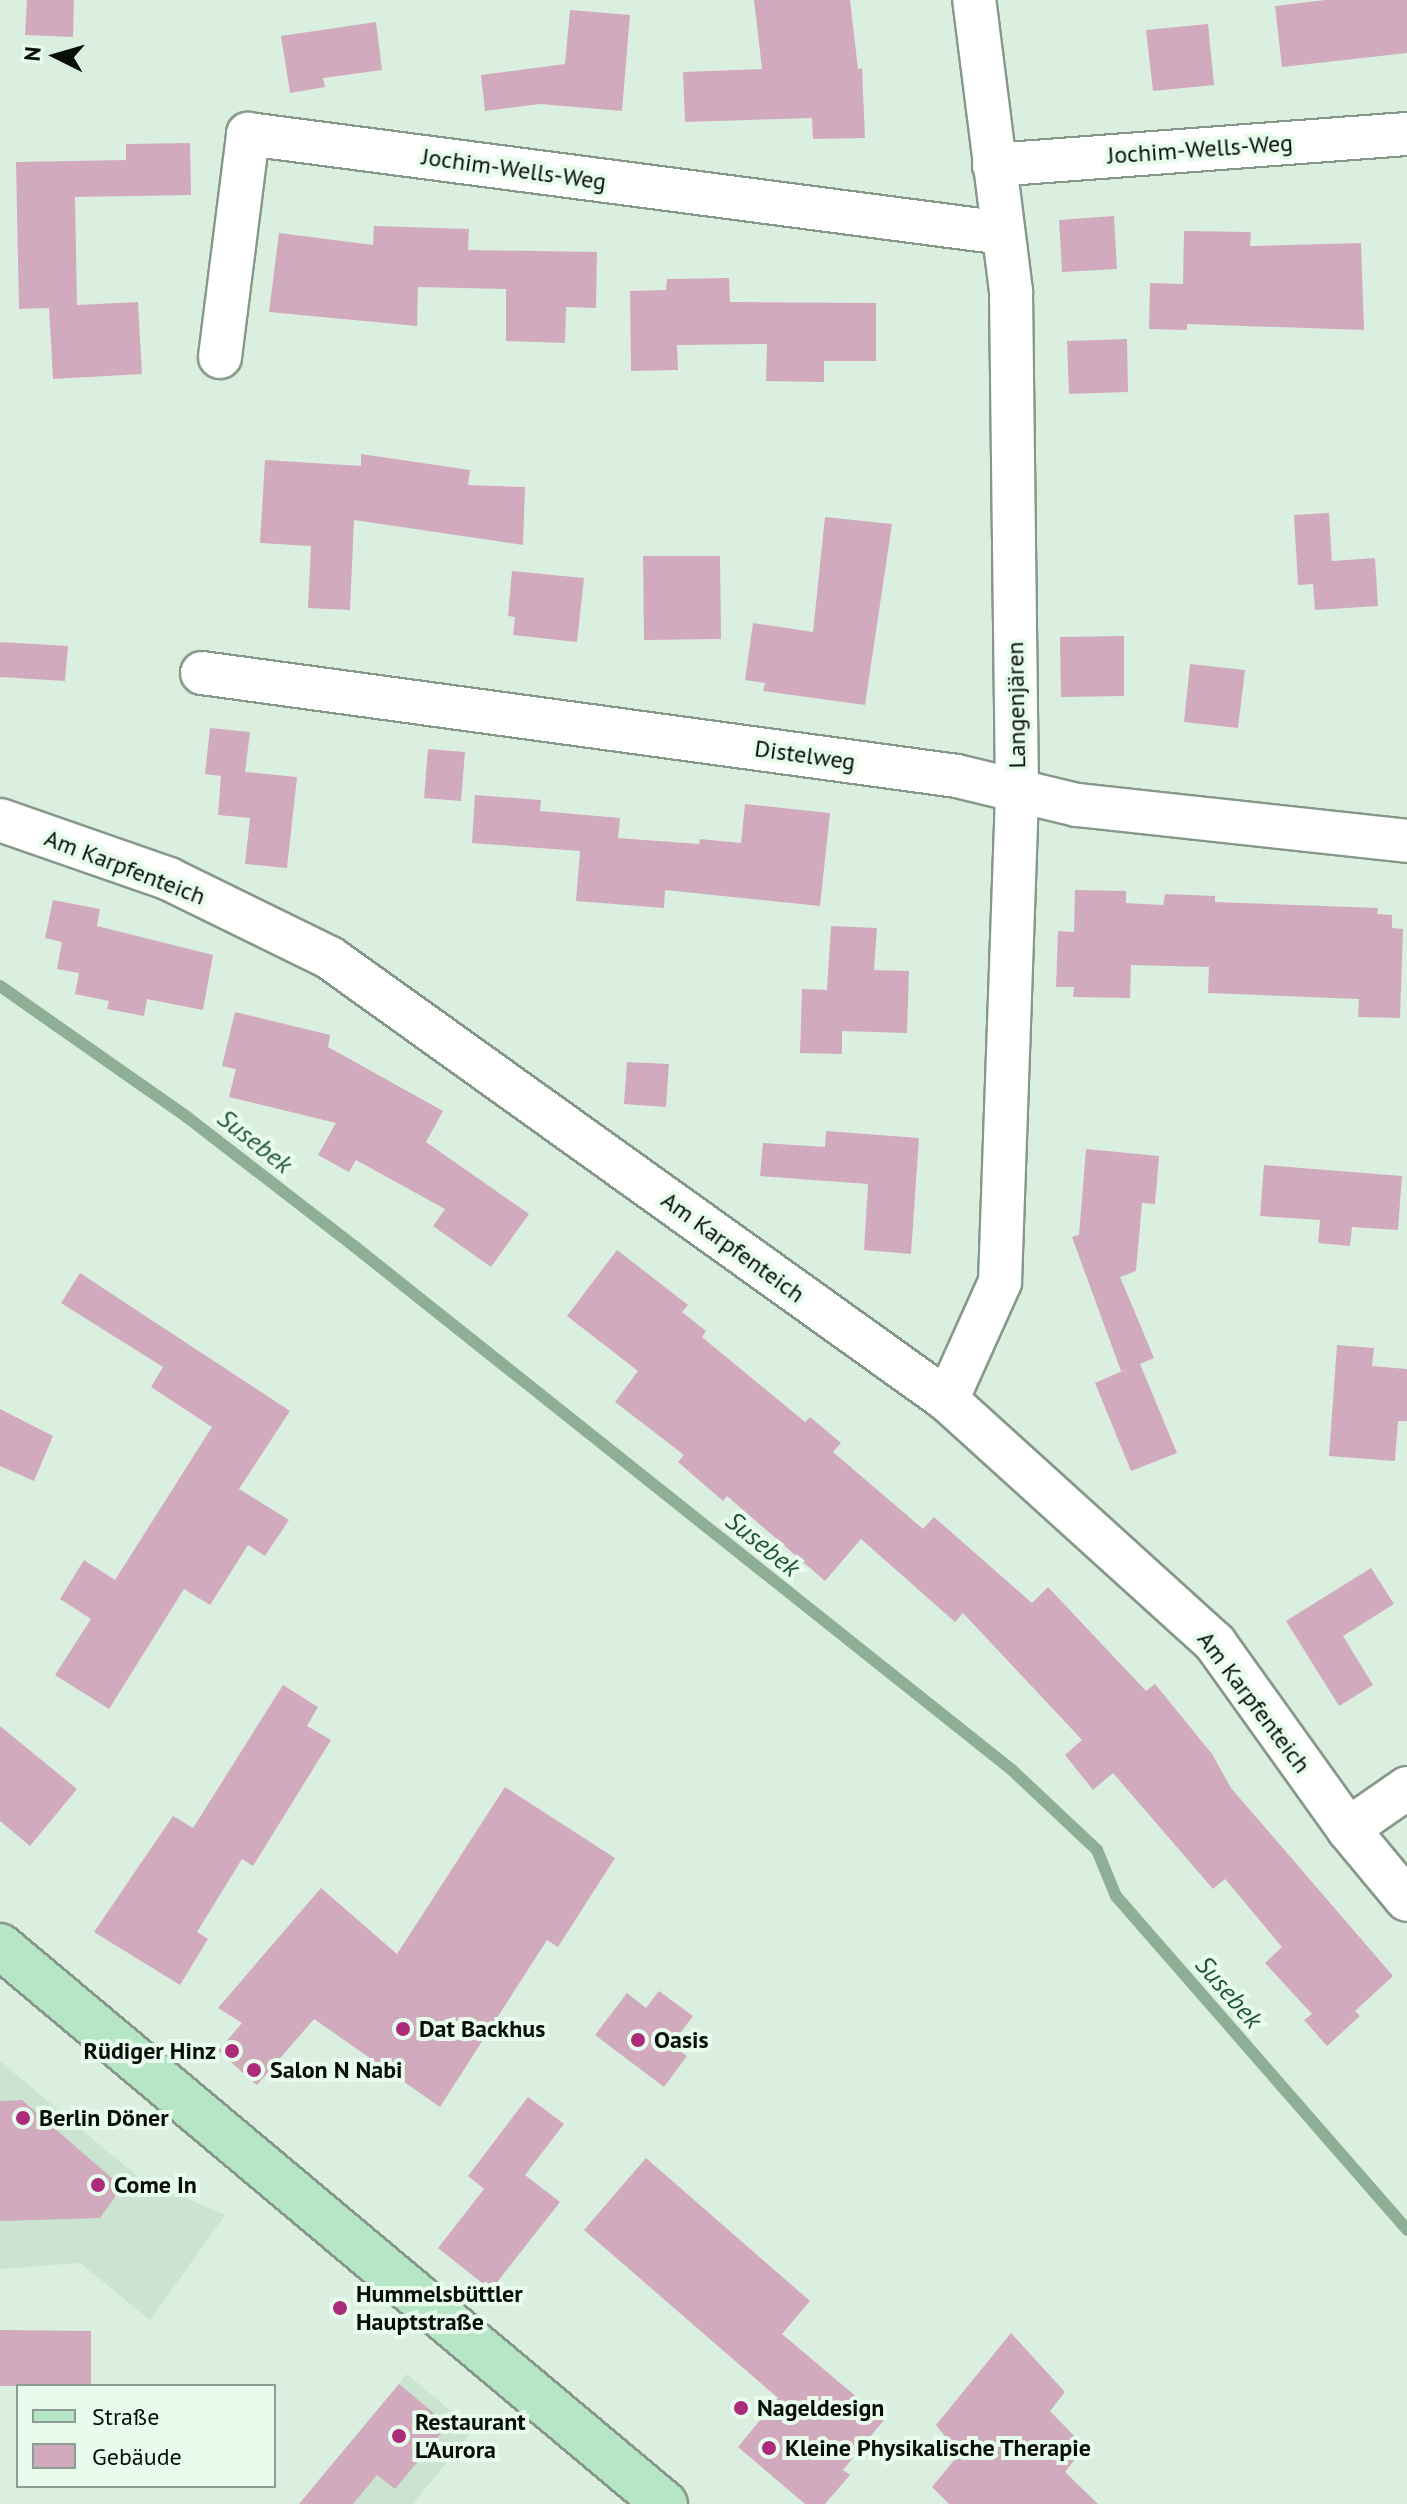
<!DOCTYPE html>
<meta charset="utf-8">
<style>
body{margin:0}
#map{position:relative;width:1407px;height:2504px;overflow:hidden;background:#dbefe0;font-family:"PT Sans",sans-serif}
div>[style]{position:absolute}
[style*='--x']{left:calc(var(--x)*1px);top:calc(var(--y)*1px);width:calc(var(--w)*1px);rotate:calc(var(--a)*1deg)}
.built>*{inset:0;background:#cae4d0}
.stream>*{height:12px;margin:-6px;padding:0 6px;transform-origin:6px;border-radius:6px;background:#8eae96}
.building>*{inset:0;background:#d1abbd}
.roads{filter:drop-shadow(2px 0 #86988a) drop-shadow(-2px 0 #86988a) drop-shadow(0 2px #86988a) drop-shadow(0 -2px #86988a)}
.minor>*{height:42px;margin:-21px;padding:0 21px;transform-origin:21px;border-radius:21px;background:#fff}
.major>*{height:44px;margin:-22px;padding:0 22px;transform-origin:22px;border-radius:22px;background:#b6e6c5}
.dots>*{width:22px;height:22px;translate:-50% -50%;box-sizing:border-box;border:4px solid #e8fced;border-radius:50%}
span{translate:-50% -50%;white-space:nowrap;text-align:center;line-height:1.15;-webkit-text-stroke:8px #e8fced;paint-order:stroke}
.street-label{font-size:24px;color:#080e09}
.poi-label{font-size:24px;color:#080e09;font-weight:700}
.left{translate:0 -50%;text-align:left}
.right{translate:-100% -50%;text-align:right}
.water-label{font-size:26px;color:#205432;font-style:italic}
.legend{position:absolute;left:16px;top:2384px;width:260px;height:104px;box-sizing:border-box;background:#e8fced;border:2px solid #8e9d92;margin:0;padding:10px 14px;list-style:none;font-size:24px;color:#080e09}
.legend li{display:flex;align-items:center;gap:16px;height:40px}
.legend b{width:40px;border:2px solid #8e9d92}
.north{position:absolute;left:16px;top:16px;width:80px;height:80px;-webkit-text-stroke:6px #e8fced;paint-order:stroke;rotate:275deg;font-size:22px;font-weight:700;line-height:32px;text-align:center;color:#080e09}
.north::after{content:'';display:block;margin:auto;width:28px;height:36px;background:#080e09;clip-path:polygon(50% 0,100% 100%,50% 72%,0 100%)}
</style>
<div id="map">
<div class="built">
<i style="clip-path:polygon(0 2061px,138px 2177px,225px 2215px,150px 2320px,80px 2263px,0 2269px)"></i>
<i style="clip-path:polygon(407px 2374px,473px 2430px,413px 2504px,299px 2504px)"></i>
</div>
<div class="stream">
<i style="--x:0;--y:986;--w:228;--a:35"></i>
<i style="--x:187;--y:1117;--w:211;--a:37.7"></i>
<i style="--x:354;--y:1246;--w:841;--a:38.53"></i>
<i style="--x:1012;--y:1770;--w:117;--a:43.3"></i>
<i style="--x:1097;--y:1850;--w:50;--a:67.6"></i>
<i style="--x:1116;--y:1896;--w:443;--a:48.9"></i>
</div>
<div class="building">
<i style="clip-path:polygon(27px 0,74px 0,73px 37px,25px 35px)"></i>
<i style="clip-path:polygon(754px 0,850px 0,858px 69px,862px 68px,865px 138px,813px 139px,812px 118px,685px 122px,683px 72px,762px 69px)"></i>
<i style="clip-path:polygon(1325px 0,1407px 0,1407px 53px,1282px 67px,1275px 6px)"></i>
<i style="clip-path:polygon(570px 10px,630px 15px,622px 111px,540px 104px,485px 111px,481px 75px,565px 64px)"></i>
<i style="clip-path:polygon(376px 22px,382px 70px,323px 78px,325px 87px,290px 93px,281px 36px)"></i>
<i style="clip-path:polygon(1208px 24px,1214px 85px,1153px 91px,1146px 30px)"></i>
<i style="clip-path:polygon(190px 143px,191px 195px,75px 197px,77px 305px,138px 302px,142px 374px,53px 379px,49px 308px,19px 309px,16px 162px,126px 160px,126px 144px)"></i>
<i style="clip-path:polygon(1114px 216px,1117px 269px,1062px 272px,1059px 220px)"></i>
<i style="clip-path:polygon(374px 226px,469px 229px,468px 250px,597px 252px,596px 308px,566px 307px,565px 343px,506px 341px,506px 289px,418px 287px,417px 326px,269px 312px,279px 233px,373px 245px)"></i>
<i style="clip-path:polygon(1184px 231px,1251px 232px,1250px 246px,1361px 243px,1364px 330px,1187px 324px,1187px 330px,1149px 329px,1150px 283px,1183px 284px)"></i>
<i style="clip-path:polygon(729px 278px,730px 302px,876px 303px,876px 361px,824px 361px,824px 382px,766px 381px,767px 344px,677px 345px,678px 370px,631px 371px,630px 291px,666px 290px,667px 279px)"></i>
<i style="clip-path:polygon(1127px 339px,1128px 392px,1069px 394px,1067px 341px)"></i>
<i style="clip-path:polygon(361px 454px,470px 470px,468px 485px,525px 487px,523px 545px,354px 520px,350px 610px,308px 608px,311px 546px,260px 543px,265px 460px,361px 466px)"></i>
<i style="clip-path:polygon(1329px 513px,1332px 561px,1375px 558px,1378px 606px,1315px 610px,1313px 584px,1298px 585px,1294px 515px)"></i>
<i style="clip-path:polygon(825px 517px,892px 524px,865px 705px,763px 691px,765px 683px,745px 680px,753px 623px,813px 632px)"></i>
<i style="clip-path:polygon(643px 556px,720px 556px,721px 639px,644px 640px)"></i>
<i style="clip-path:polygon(512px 571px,584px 578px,577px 642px,513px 635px,515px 617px,508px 616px)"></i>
<i style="clip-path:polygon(1124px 636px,1124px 696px,1061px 697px,1060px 637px)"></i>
<i style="clip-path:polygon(0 642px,68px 646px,65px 681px,0 677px)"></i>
<i style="clip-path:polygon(1190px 664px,1245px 670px,1238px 728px,1184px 722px)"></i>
<i style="clip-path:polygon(210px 728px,250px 732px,245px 772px,297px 777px,287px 868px,245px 864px,250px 818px,218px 815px,221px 776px,205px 774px)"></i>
<i style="clip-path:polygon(428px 749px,465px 752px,461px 801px,424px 798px)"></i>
<i style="clip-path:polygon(475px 795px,541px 800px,540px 811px,620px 818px,618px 838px,699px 844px,700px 839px,741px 843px,745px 804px,830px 813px,820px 906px,665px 890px,664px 908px,576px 901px,580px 851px,472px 843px)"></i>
<i style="clip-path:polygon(1075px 890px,1126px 891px,1126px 903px,1163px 905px,1165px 894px,1215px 896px,1215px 902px,1378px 908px,1377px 914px,1392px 915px,1392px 928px,1403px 929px,1400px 1018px,1358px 1017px,1359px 999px,1208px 993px,1209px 967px,1131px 965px,1130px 998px,1073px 997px,1074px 987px,1056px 987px,1058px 931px,1074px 932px)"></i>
<i style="clip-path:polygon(53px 900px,100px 909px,97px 926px,213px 955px,203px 1010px,147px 999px,144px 1016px,107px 1009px,109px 1001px,75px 994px,79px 973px,57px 969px,62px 942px,45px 938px)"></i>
<i style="clip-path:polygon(831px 926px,877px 928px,874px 970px,909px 971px,907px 1033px,842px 1031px,842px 1054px,800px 1053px,802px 989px,827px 990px)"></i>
<i style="clip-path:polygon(235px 1012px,330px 1035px,328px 1047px,443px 1111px,426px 1142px,529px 1214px,491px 1267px,433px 1226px,445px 1209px,356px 1160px,349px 1172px,318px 1155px,336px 1123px,229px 1097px,236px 1069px,222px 1066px)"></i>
<i style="clip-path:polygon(627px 1062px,669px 1064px,666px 1107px,624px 1104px)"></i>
<i style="clip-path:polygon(826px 1131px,919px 1138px,911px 1254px,864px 1250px,868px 1184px,760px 1176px,763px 1143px,825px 1147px)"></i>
<i style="clip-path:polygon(1086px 1149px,1159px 1156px,1155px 1204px,1142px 1203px,1136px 1271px,1120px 1277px,1154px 1358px,1140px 1364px,1177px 1453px,1131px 1471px,1095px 1383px,1129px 1368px,1121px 1371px,1072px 1237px,1079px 1235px)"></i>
<i style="clip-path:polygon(1264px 1165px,1402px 1176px,1398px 1230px,1352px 1227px,1350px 1246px,1318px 1243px,1320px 1220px,1260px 1216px)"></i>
<i style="clip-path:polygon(617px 1250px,688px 1305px,682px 1312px,706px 1331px,702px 1337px,805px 1422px,810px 1417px,841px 1443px,833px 1452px,923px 1529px,934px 1517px,1032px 1603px,1048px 1587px,1146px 1691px,1155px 1684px,1212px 1754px,1231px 1788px,1393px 1976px,1355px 2011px,1360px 2016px,1327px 2046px,1304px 2020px,1312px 2014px,1265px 1963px,1282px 1947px,1225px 1879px,1213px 1889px,1113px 1773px,1093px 1790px,1065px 1755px,1082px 1740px,963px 1613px,955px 1622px,861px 1539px,825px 1581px,727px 1496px,723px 1501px,678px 1462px,684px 1455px,615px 1402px,638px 1371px,567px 1316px)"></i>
<i style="clip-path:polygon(80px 1273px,290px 1411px,239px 1489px,289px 1520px,265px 1556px,248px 1545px,210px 1605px,184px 1589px,109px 1709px,55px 1675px,91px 1619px,60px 1599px,84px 1560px,115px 1580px,212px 1427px,151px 1387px,163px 1367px,61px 1303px)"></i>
<i style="clip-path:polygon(1337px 1345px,1374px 1348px,1372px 1366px,1407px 1369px,1407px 1421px,1398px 1421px,1395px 1461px,1329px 1456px)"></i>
<i style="clip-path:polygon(0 1409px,53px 1436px,34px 1481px,0 1466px)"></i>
<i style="clip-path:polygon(1371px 1568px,1394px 1604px,1343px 1636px,1373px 1685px,1339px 1706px,1286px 1621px)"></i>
<i style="clip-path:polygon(283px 1685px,318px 1707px,307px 1726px,331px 1740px,253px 1866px,242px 1859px,197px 1932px,208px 1939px,180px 1985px,94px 1932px,173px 1816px,193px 1828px)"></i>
<i style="clip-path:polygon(0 1726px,77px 1789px,30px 1846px,0 1821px)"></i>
<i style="clip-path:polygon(505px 1787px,615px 1858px,558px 1947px,547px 1940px,440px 2107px,314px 2019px,257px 2085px,218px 2051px,242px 2023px,218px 2008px,321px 1888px,397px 1954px)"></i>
<i style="clip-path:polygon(659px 1991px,693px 2016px,671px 2045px,687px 2056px,664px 2087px,595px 2035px,627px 1993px,646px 2008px)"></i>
<i style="clip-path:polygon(528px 2097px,564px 2124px,525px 2175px,560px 2202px,491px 2290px,438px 2248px,484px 2189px,468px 2176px)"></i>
<i style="clip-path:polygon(22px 2100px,122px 2187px,100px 2218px,0 2221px,0 2101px)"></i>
<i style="clip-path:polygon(646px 2158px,810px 2301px,782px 2334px,884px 2420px,843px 2470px,850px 2475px,825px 2504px,805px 2504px,738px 2447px,778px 2398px,584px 2230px)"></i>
<i style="clip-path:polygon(0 2330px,91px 2331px,91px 2386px,0 2386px)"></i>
<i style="clip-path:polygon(1011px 2333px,1065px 2392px,1050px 2411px,1085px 2447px,1065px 2472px,1098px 2504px,949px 2504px,932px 2487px,959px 2454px,936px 2425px)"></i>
<i style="clip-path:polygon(399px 2384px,448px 2425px,395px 2489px,377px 2475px,353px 2504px,299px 2504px)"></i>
</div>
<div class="roads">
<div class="minor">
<i style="--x:994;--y:165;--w:414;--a:-4.3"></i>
<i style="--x:220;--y:357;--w:225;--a:-82.8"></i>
<i style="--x:248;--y:134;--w:761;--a:7.47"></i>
<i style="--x:202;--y:673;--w:762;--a:7.77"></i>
<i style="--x:957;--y:776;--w:123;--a:13.6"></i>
<i style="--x:1077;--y:805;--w:332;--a:6.2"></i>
<i style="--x:0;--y:820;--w:179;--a:19.2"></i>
<i style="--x:169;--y:879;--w:179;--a:26.1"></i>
<i style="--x:330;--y:958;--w:759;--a:35.62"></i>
<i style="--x:947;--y:1400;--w:362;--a:42.2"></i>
<i style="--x:1215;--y:1643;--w:229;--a:54.4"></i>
<i style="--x:1348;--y:1829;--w:92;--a:50.3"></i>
<i style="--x:947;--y:1400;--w:129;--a:-65.8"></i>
<i style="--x:1000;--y:1282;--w:491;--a:-88"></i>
<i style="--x:1017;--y:791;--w:500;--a:-90.69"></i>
<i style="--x:1011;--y:291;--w:293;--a:-97.2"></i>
<i style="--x:1348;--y:1829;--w:72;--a:-34.8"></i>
</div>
<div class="major">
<i style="--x:0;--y:1946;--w:868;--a:40"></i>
</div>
</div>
<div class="dots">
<i style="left:403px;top:2029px;background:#ac2c7a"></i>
<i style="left:638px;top:2040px;background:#ac2c7a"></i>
<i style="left:232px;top:2051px;background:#ac2c7a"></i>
<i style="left:254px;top:2070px;background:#ac2c7a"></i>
<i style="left:23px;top:2118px;background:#ac2c7a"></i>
<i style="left:98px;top:2185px;background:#ac2c7a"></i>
<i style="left:340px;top:2308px;background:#ac2c7a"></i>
<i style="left:741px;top:2408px;background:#ac2c7a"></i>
<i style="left:399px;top:2436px;background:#ac2c7a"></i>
<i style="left:769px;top:2448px;background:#ac2c7a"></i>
</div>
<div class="street-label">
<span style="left:1200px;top:149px;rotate:-4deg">Jochim-Wells-Weg</span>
<span style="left:514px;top:169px;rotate:8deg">Jochim-Wells-Weg</span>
<span style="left:1016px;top:705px;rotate:-91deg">Langenjären</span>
<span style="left:805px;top:755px;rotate:8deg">Distelweg</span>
<span style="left:125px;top:867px;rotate:21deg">Am Karpfenteich</span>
<span style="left:733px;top:1247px;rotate:36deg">Am Karpfenteich</span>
<span style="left:1254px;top:1702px;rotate:53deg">Am Karpfenteich</span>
</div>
<div class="poi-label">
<span class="left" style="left:419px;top:2029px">Dat Backhus</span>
<span class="left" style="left:654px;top:2040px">Oasis</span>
<span class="right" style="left:216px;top:2051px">Rüdiger Hinz</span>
<span class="left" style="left:270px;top:2070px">Salon N Nabi</span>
<span class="left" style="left:39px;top:2118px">Berlin Döner</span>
<span class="left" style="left:114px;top:2185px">Come In</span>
<span class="left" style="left:356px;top:2308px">Hummelsbüttler<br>Hauptstraße</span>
<span class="left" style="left:757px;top:2408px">Nageldesign</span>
<span class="left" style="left:415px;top:2436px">Restaurant<br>L'Aurora</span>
<span class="left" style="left:785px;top:2448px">Kleine Physikalische Therapie</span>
</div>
<div class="water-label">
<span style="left:255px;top:1141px;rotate:38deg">Susebek</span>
<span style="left:763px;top:1544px;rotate:39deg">Susebek</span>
<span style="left:1229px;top:1992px;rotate:49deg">Susebek</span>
</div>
<ul class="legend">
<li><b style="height:10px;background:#b6e6c5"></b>Straße</li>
<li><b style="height:22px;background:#d1abbd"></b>Gebäude</li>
</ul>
<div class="north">N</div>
</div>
